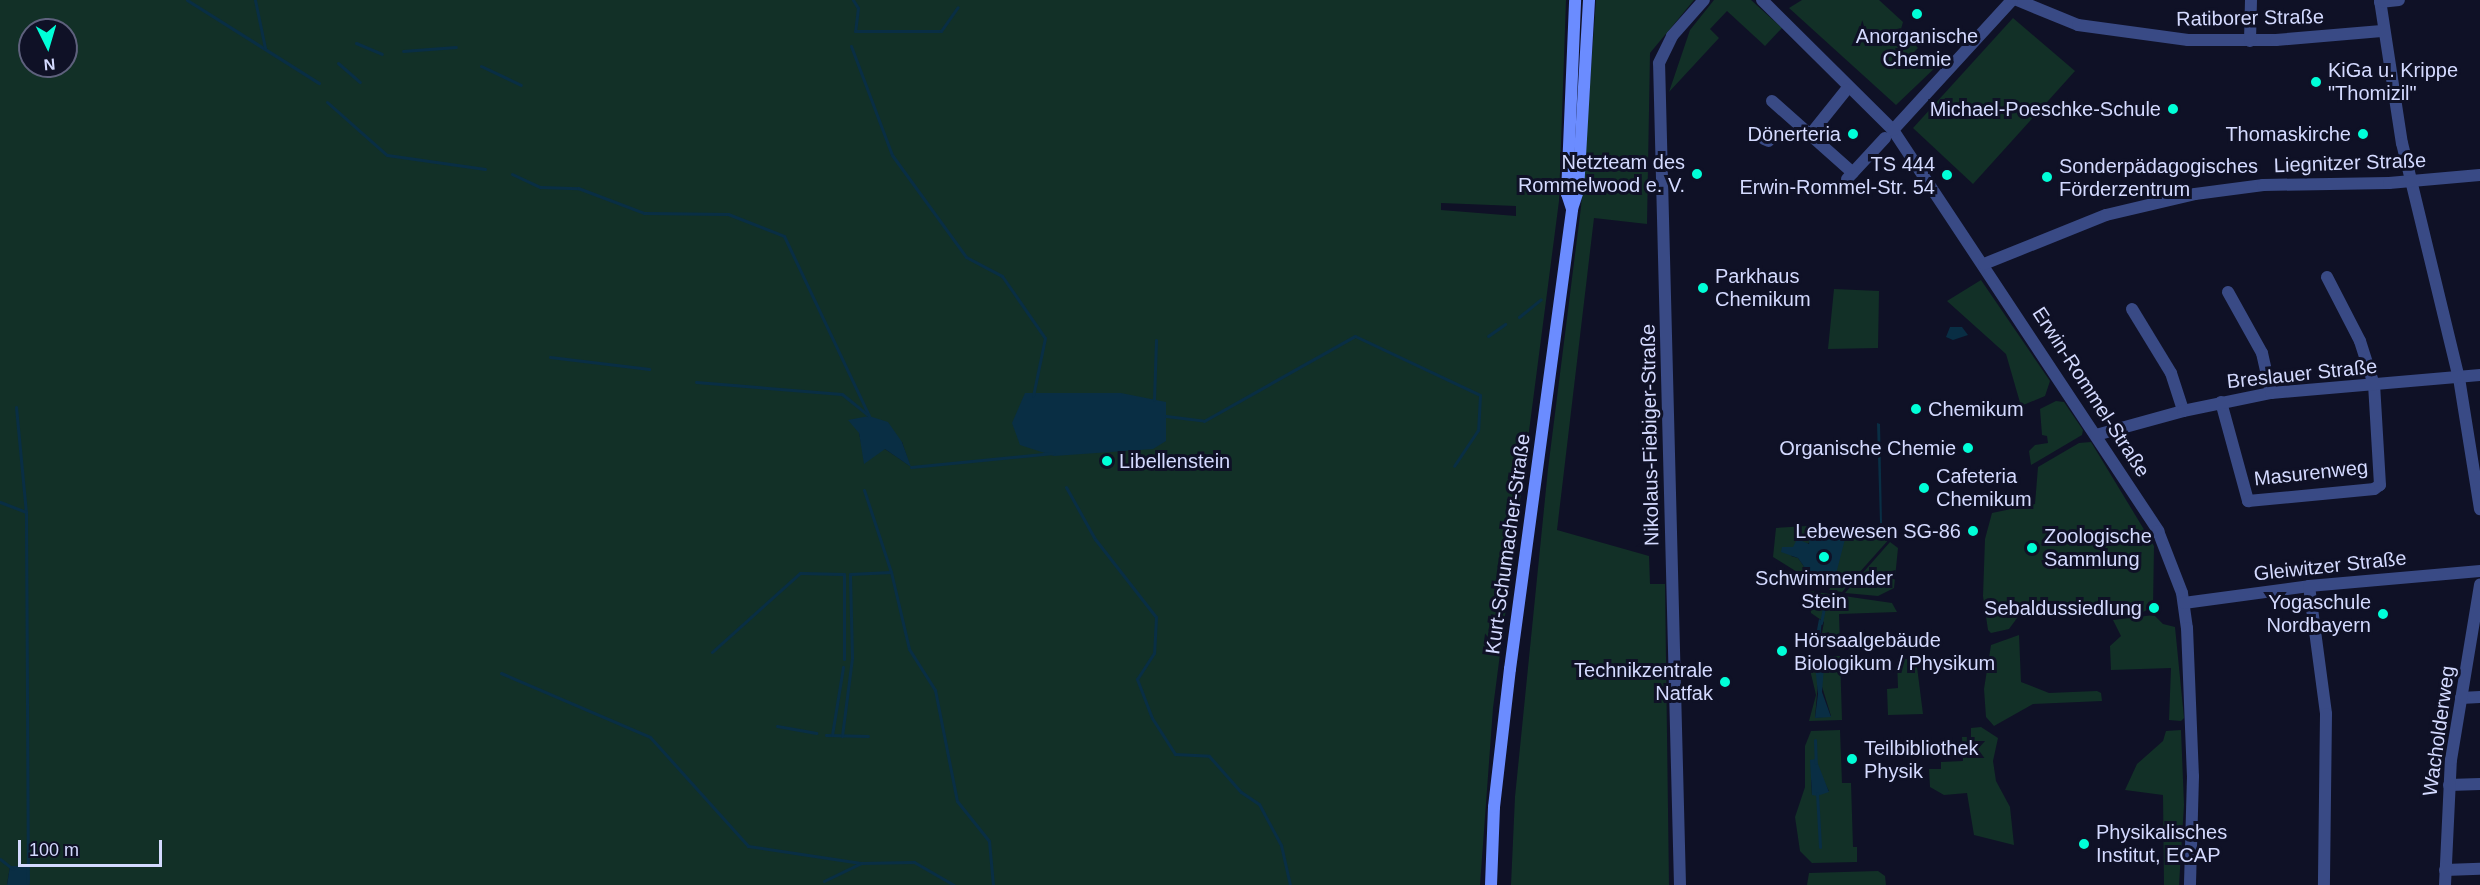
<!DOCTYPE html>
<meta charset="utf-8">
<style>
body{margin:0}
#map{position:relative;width:2480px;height:885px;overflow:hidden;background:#0f1126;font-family:Arial,sans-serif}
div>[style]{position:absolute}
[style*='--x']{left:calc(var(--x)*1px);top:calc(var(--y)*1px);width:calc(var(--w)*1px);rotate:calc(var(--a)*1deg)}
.green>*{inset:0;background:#123027}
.water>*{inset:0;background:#092e44}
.stream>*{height:3px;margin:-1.5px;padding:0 1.5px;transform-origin:1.5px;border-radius:1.5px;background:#092e44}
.street>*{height:12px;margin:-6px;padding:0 6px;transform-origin:6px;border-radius:6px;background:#394a85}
.secondary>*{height:12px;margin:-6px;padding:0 6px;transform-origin:6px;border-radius:6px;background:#6b8cff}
.dots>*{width:16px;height:16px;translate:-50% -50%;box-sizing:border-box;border:3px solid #0f1126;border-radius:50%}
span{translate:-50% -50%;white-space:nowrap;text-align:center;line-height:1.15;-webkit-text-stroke:6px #0f1126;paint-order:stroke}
.street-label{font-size:20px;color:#d4daff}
.poi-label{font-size:20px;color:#d4daff}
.left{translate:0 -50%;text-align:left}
.right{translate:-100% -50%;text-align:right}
.north{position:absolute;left:18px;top:18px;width:60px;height:60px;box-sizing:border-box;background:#0f1126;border:2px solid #5e617d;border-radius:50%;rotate:175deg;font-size:16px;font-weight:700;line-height:24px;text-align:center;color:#d4daff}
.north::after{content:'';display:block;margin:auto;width:21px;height:27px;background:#00ffd8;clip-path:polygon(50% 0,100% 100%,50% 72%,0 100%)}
.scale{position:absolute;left:18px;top:840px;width:144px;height:27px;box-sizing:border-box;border:3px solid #d4daff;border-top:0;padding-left:8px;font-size:18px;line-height:21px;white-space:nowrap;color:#d4daff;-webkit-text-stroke:4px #0f1126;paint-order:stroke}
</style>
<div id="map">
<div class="green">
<i style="clip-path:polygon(evenodd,0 0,1566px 0,1559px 201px,1493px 708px,1480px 885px,28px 885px,28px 866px,10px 866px,7px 885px,0 885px,0 0,30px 30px,66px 30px,66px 66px,30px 66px,30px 30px,0 0,1441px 203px,1516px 206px,1516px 216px,1441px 210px,1441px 203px,0 0,1025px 393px,1121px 393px,1166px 441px,1025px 393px,0 0,859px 433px,902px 442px,910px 466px,885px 449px,863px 451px,859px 433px)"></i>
<i style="clip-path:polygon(1596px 0,1694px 0,1650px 53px,1647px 224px,1594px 218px,1557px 530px,1649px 556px,1650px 584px,1665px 584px,1669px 885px,1511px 885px,1515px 797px,1548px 469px,1581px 207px)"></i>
<i style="clip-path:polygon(1714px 0,1751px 0,1782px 28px,1765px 46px,1727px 11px,1710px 29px,1719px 38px,1669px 92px,1690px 30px)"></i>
<i style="clip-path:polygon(1802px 0,1879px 0,1903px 22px,1901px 29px,1918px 48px,1914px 52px,1920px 57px,1928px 54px,1939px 64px,1896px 105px,1789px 8px)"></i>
<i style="clip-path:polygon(2013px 18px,2075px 71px,1973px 184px,1913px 128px)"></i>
<i style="clip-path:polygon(1981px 280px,2050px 381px,2045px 396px,2021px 406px,2006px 354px,1947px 301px)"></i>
<i style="clip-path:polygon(1834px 289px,1879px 291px,1878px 348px,1828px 349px)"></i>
<i style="clip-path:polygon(2056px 401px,2064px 402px,2083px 430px,2082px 435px,2031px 465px,2029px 451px,2035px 445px,2048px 443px,2047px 436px,2042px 435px,2040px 409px)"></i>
<i style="clip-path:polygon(2091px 442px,2154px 546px,2153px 607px,2141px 613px,2110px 614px,2097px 605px,2023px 610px,2009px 629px,1991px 633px,1988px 630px,1983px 596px,1985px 539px,1992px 513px,2035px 504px,2038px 467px,2079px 443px)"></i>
<i style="clip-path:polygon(1823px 525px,1891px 537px,1842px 592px,1829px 590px,1835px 578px,1841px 536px,1838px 541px,1810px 542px,1791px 556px,1798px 558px,1810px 575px,1802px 575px,1773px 557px,1776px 528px)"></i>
<i style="clip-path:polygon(1890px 542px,1898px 548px,1894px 588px,1878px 596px,1845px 593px)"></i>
<i style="clip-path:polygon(1809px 591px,1892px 603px,1897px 612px,1839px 614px,1840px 647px,1828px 647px,1831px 641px,1822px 633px,1824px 622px,1811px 613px)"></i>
<i style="clip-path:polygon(2154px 615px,2163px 624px,2175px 627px,2184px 718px,2181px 721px,2169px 720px,2171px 668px,2111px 670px,2110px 646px,2121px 636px,2113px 620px)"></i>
<i style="clip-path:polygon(2019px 635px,2021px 682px,2049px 693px,2097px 691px,2101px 693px,2102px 701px,2033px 704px,1994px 726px,1986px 717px,1984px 689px,1991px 645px)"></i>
<i style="clip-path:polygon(evenodd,1840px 656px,1842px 720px,1809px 721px,1816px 695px,1807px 657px,1840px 656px,1824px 667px,1820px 680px,1831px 716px,1815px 718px,1818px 682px,1824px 667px)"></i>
<i style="clip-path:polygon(1897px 659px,1916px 659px,1923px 714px,1888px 715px,1887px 689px,1898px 688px)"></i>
<i style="clip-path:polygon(1981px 727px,1998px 738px,1993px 761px,1996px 781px,2010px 807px,2014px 845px,1974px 835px,1967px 793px,1944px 795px,1930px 787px,1929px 769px,1941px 769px,1941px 762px,1963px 761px,1962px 737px,1971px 737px,1971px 728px)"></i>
<i style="clip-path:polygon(evenodd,1840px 730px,1842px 783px,1851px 783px,1853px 847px,1857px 847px,1857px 862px,1812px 863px,1800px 851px,1795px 817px,1805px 787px,1805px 746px,1811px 731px,1840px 730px,1822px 778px,1829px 791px,1812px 795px,1811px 780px,1822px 778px)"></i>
<i style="clip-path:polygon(2181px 730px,2184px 805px,2179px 885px,2164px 885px,2163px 795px,2125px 790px,2137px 764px,2163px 741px,2166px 731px)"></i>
<i style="clip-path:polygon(1878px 871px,1885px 876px,1886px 885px,1807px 885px,1809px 873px)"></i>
</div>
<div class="water">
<i style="clip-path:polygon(1950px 327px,1962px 327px,1968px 335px,1953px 340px,1946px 337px)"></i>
<i style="clip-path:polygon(1025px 393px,1121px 393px,1166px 402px,1166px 441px,1153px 449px,1054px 456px,1020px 445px,1012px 423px)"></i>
<i style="clip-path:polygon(869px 416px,888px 422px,902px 442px,911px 467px,885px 449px,864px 464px,859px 433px,848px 420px)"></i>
<i style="clip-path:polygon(1877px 423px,1880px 424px,1882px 523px,1880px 523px)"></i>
<i style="clip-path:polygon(1810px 535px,1832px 536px,1838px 540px,1841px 536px,1845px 539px,1835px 578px,1829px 587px,1828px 574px,1818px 580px,1810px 575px,1798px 558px,1781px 552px,1782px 547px,1793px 547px,1797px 539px,1809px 544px)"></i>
<i style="clip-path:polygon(1819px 619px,1822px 621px,1820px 637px,1830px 640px,1827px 646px,1814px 646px)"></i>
<i style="clip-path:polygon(1821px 662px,1824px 667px,1822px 692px,1831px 717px,1815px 718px,1818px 694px,1815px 665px)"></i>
<i style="clip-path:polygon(1816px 759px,1829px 792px,1817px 796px,1812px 795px,1810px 760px)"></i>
<i style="clip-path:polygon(10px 866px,28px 866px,28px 885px,7px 885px)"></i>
</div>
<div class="stream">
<i style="--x:187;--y:0;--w:156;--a:32.2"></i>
<i style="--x:255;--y:0;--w:49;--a:78.2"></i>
<i style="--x:853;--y:0;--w:9;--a:58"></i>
<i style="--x:858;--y:8;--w:23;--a:97"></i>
<i style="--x:855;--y:31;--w:86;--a:0"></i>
<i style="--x:941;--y:31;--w:29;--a:-55"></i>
<i style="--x:356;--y:43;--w:28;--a:23"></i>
<i style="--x:851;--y:46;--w:116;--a:69.4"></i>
<i style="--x:892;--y:155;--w:126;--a:54"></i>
<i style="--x:966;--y:257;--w:41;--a:27.8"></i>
<i style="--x:1002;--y:276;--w:75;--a:55.3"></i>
<i style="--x:1045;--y:338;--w:59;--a:101.7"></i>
<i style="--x:403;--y:51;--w:53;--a:-4.3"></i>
<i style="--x:338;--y:63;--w:29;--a:41"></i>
<i style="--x:481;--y:66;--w:44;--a:25.4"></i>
<i style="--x:327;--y:102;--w:80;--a:41.5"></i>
<i style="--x:387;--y:155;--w:99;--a:8.1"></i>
<i style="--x:512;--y:174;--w:31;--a:25"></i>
<i style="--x:540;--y:187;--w:38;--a:2"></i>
<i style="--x:578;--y:188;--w:71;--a:20.7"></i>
<i style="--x:644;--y:213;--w:84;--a:0.7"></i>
<i style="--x:728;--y:214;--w:60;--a:21.4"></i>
<i style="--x:784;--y:236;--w:199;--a:64.7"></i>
<i style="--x:1519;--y:317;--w:28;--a:-39"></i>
<i style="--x:1488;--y:336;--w:21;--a:-35"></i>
<i style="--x:550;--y:357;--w:100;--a:6.9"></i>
<i style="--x:696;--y:382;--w:146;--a:4.7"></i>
<i style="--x:842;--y:394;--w:32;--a:39"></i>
<i style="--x:1154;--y:400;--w:60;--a:-88.1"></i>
<i style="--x:16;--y:407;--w:105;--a:84.6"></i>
<i style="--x:26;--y:512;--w:371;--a:89.7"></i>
<i style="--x:1166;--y:416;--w:38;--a:7"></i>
<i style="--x:1204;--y:421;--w:173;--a:-29.4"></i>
<i style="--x:1355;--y:336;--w:138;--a:25.3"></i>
<i style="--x:1480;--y:395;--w:35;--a:93"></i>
<i style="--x:1478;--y:430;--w:43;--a:123.7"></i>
<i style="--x:911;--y:467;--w:143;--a:-5.6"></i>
<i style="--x:1066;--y:487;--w:60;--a:60.9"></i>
<i style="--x:1095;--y:539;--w:99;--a:52"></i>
<i style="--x:1156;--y:617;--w:36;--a:93"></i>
<i style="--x:1154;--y:653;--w:31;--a:123"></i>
<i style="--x:1137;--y:679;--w:42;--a:69"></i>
<i style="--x:1152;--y:718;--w:43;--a:57.4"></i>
<i style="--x:1175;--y:754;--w:34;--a:3"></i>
<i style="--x:1209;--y:756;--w:48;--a:48.4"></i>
<i style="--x:1241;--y:792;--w:22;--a:34"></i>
<i style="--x:1259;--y:804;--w:47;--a:61.8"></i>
<i style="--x:1281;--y:845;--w:41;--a:77.3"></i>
<i style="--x:864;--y:490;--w:86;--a:71.8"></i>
<i style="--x:891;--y:572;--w:79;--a:76.8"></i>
<i style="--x:909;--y:649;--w:49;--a:57.6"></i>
<i style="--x:935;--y:690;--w:113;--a:78.8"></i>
<i style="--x:957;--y:801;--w:51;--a:51.3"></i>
<i style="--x:989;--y:841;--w:44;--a:84.8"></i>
<i style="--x:0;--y:502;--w:28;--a:21"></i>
<i style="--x:1821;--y:623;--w:25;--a:-79"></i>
<i style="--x:712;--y:652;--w:118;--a:-41.9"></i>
<i style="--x:800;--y:573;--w:44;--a:1.3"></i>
<i style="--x:844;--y:574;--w:85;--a:90"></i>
<i style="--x:501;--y:673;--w:162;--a:23.2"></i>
<i style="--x:650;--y:737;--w:147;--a:48"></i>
<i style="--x:748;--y:846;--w:114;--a:8.6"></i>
<i style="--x:777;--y:726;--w:40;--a:10"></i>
<i style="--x:826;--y:735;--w:42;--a:1.4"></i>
<i style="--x:832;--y:735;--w:69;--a:-80.8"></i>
<i style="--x:842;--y:736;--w:79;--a:-82.7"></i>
<i style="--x:852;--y:658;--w:84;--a:-91.4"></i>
<i style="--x:850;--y:574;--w:41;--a:-2.8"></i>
<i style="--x:1815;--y:740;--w:23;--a:88"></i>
<i style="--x:1817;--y:793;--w:54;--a:86.8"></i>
<i style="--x:0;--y:859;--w:16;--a:38"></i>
<i style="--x:824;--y:881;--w:41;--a:-25.9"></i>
<i style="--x:861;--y:863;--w:53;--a:-1.1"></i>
<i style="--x:914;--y:862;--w:46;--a:29.9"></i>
</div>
<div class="street">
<i style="--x:1762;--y:0;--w:185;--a:44.8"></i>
<i style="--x:1893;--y:130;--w:481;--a:56.5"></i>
<i style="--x:2158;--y:531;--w:66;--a:68.8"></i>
<i style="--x:2182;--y:593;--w:35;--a:82"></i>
<i style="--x:2187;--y:628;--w:148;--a:87.7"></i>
<i style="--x:2193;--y:776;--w:109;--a:91.6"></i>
<i style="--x:2017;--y:0;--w:66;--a:22.3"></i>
<i style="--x:2078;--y:25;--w:111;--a:7.8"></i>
<i style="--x:2188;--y:40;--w:88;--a:0"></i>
<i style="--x:2276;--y:40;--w:106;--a:-4.9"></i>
<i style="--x:2380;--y:0;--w:145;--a:81.3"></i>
<i style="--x:2402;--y:143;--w:242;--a:76.4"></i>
<i style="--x:2459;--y:378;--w:133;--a:80.9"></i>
<i style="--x:2380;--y:2;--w:19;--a:-6"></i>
<i style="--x:2250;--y:41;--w:41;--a:-88.6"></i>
<i style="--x:1772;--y:101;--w:108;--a:41.6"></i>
<i style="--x:1893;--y:130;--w:176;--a:-47.5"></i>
<i style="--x:1810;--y:135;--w:58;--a:-51.3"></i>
<i style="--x:1764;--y:139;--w:5;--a:22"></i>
<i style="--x:1847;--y:179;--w:56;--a:-47.2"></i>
<i style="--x:1984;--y:264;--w:131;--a:-21.9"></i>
<i style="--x:2106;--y:215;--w:91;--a:-13.3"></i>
<i style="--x:2195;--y:194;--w:69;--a:-7.5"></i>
<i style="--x:2263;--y:185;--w:126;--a:-0.9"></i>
<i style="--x:2389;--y:183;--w:91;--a:-5"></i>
<i style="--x:2228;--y:292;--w:70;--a:60.9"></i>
<i style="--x:2262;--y:353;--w:41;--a:77.3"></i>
<i style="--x:2132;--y:309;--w:75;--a:58.6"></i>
<i style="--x:2171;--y:373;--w:40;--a:72"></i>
<i style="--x:2221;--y:402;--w:103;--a:74.7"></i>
<i style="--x:2248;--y:501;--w:127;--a:-5.4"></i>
<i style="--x:2374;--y:489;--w:7;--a:-34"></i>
<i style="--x:2380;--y:485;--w:100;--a:-93.4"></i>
<i style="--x:2374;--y:385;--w:46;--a:-107.7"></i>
<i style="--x:2360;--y:341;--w:72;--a:-117.3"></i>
<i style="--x:2096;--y:435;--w:90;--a:-15.4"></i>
<i style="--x:2183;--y:411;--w:90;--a:-11.6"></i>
<i style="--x:2271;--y:393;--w:210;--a:-4.9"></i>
<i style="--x:2309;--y:586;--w:129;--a:82.4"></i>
<i style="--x:2326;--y:714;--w:171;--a:90.7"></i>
<i style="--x:2184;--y:603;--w:126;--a:-7.7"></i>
<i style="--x:2309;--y:586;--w:172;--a:-5"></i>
<i style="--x:2461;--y:698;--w:19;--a:-3"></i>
<i style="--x:2449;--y:785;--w:31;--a:-2"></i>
<i style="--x:2445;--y:870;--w:35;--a:-2"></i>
<i style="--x:1680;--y:885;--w:822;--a:-91.46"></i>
<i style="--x:1659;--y:63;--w:30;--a:-64"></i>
<i style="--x:1672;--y:36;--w:48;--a:-48.4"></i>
<i style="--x:2445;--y:885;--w:125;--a:-87.3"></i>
<i style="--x:2451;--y:760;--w:178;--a:-80.6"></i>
</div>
<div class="secondary">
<i style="--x:1572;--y:209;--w:16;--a:-108"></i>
<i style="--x:1567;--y:194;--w:194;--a:-87.6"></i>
<i style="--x:1491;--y:885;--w:78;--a:-87.8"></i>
<i style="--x:1494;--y:807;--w:139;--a:-83.4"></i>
<i style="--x:1510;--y:669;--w:464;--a:-82.3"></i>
<i style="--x:1572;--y:209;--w:19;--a:-72"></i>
<i style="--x:1578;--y:191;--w:191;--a:-86.7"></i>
</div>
<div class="dots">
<i style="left:1917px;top:14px;background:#00ffd8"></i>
<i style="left:2316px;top:82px;background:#00ffd8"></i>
<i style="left:2173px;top:109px;background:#00ffd8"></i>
<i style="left:1853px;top:134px;background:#00ffd8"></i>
<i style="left:2363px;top:134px;background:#00ffd8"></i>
<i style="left:1697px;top:174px;background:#00ffd8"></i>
<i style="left:1947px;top:175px;background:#00ffd8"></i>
<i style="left:2047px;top:177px;background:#00ffd8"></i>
<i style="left:1703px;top:288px;background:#00ffd8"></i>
<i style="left:1916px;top:409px;background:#00ffd8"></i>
<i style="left:1968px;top:448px;background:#00ffd8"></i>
<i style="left:1107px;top:461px;background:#00ffd8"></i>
<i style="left:1924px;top:488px;background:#00ffd8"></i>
<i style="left:1973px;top:531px;background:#00ffd8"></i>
<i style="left:2032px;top:548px;background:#00ffd8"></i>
<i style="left:1824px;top:557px;background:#00ffd8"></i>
<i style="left:2154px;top:608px;background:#00ffd8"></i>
<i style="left:2383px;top:614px;background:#00ffd8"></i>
<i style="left:1782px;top:651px;background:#00ffd8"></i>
<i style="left:1725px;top:682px;background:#00ffd8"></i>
<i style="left:1852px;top:759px;background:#00ffd8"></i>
<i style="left:2084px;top:844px;background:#00ffd8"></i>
</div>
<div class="street-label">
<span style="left:2250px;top:18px;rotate:-1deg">Ratiborer Straße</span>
<span style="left:2350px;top:163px;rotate:-2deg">Liegnitzer Straße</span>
<span style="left:2302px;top:374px;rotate:-6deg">Breslauer Straße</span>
<span style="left:2091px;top:392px;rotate:57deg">Erwin-Rommel-Straße</span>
<span style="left:1650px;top:435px;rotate:-91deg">Nikolaus-Fiebiger-Straße</span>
<span style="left:2311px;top:473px;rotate:-6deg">Masurenweg</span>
<span style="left:1508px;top:544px;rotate:-82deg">Kurt-Schumacher-Straße</span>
<span style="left:2330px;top:566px;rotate:-6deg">Gleiwitzer Straße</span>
<span style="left:2439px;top:731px;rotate:-82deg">Wacholderweg</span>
</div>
<div class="poi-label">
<span style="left:1917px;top:48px">Anorganische<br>Chemie</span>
<span class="left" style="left:2328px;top:82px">KiGa u. Krippe<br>"Thomizil"</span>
<span class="right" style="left:2161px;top:109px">Michael-Poeschke-Schule</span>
<span class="right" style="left:1841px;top:134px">Dönerteria</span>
<span class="right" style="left:2351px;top:134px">Thomaskirche</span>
<span class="right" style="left:1685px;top:174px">Netzteam des<br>Rommelwood e. V.</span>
<span class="right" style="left:1935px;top:176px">TS 444<br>Erwin-Rommel-Str. 54</span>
<span class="left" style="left:2059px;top:178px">Sonderpädagogisches<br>Förderzentrum</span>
<span class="left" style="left:1715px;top:288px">Parkhaus<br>Chemikum</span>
<span class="left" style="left:1928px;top:409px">Chemikum</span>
<span class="right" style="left:1956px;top:448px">Organische Chemie</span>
<span class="left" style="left:1119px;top:461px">Libellenstein</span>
<span class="left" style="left:1936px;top:488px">Cafeteria<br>Chemikum</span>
<span class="right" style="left:1961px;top:531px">Lebewesen SG-86</span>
<span class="left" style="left:2044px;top:548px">Zoologische<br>Sammlung</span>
<span style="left:1824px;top:590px">Schwimmender<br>Stein</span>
<span class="right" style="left:2371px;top:614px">Yogaschule<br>Nordbayern</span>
<span class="right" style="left:2142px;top:608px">Sebaldussiedlung</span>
<span class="left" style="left:1794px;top:652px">Hörsaalgebäude<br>Biologikum / Physikum</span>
<span class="right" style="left:1713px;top:682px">Technikzentrale<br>Natfak</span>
<span class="left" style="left:1864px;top:760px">Teilbibliothek<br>Physik</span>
<span class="left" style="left:2096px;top:844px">Physikalisches<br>Institut, ECAP</span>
</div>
<div class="north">N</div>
<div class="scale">100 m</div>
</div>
